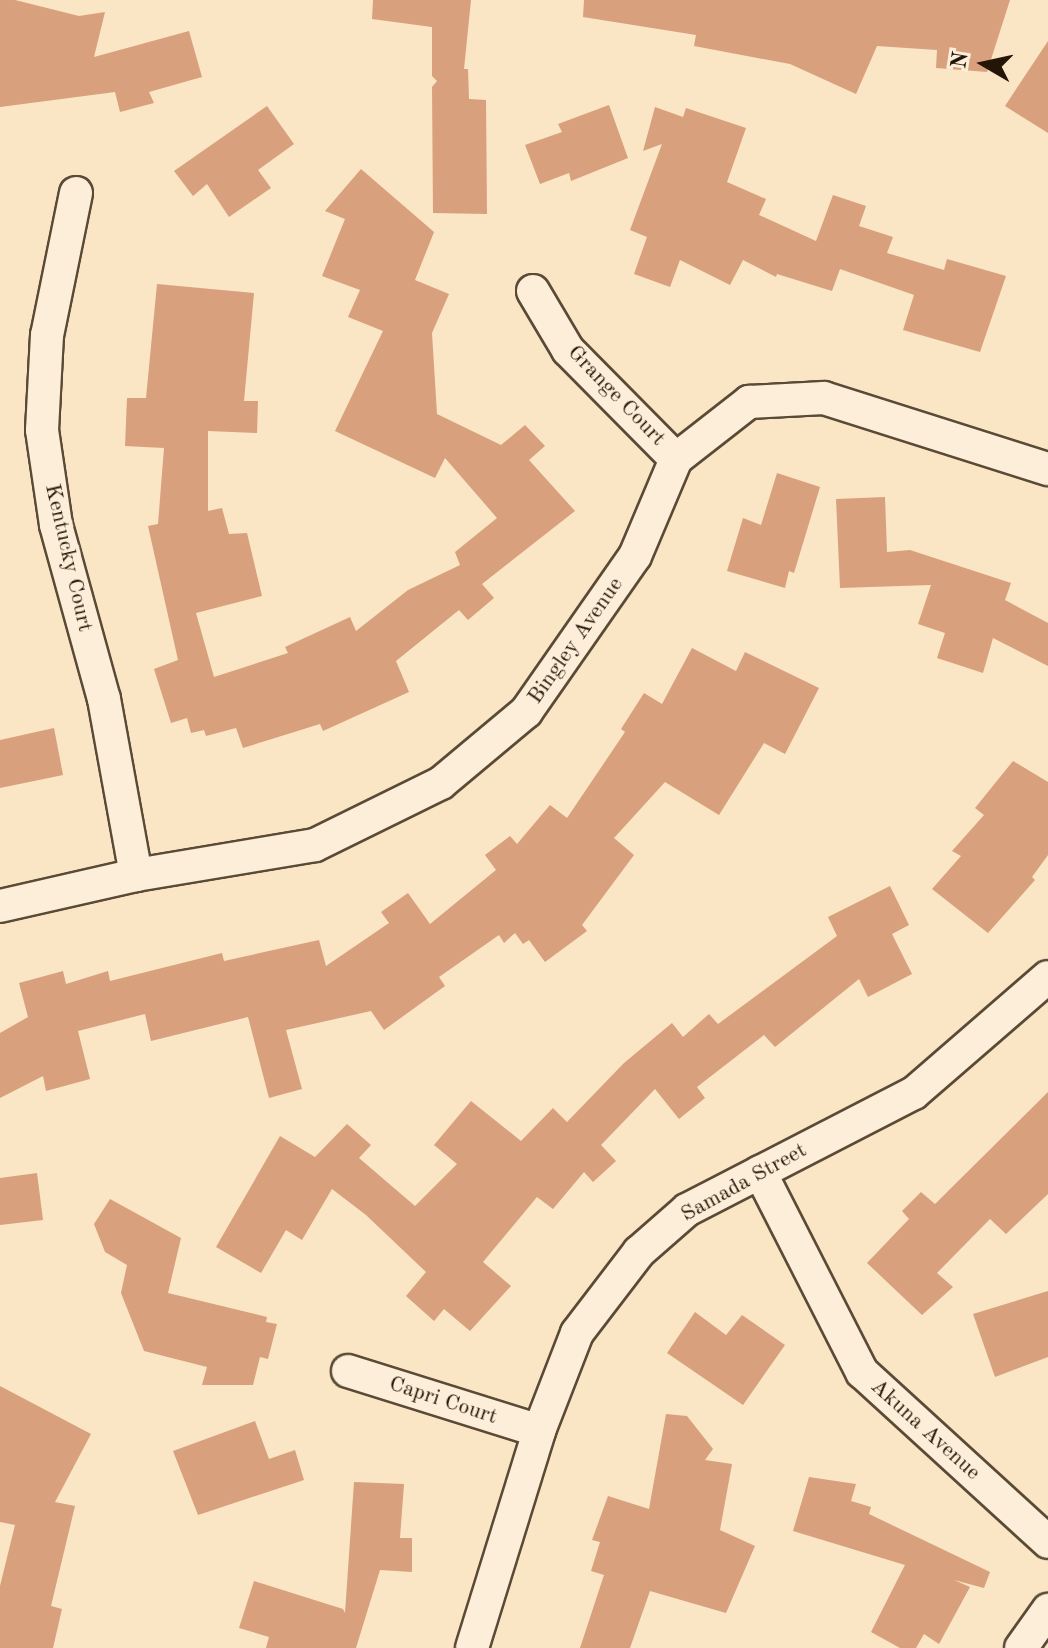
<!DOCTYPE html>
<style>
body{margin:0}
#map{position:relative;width:1048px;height:1648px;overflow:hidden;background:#fae5c5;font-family:"Old Standard TT",serif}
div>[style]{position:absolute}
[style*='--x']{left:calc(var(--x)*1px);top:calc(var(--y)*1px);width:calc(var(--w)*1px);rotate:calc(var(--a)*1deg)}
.building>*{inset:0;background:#d8a07d}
.roads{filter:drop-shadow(2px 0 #5a4a36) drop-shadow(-2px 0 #5a4a36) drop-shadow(0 2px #5a4a36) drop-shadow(0 -2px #5a4a36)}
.street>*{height:32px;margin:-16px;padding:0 16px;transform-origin:16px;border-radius:16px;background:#fceed9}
span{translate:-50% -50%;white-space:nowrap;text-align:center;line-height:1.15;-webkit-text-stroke:7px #fceed9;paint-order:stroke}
.street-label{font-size:22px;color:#241606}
.north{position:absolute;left:944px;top:24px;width:80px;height:80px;-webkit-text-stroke:6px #fceed9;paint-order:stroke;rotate:279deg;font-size:22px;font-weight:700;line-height:32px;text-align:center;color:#241606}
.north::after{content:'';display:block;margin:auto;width:28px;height:36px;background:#241606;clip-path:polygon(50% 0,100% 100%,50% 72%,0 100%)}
</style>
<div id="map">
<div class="building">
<i style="clip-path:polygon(0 0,15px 0,79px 16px,105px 12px,94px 57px,189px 31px,202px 77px,149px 92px,154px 103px,120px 112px,115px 92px,0 107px)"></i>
<i style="clip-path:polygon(373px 0,471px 0,464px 69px,468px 69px,469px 99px,486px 100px,487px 214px,433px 213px,432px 87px,437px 81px,432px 76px,432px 27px,372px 19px)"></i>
<i style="clip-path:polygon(584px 0,1010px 0,987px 72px,936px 68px,937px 50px,877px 46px,856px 94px,790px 64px,694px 46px,696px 35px,583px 17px)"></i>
<i style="clip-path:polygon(1048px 41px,1048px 133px,1005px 106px)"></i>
<i style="clip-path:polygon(609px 105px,628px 158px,571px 181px,569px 173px,540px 184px,525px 145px,562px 132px,558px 124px)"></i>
<i style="clip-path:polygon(267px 106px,294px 144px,258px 170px,271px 188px,229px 217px,207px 184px,193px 196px,174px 171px)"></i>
<i style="clip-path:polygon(655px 107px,683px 117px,686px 108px,746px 128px,727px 182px,766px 199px,759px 215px,816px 241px,833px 195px,866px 206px,859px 226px,893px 237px,887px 253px,944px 270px,947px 259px,1006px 276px,980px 352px,903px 330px,914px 295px,840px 269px,832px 291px,777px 274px,776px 277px,743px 260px,730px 285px,680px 260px,670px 287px,634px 274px,647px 237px,630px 230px,662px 144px,643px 151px)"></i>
<i style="clip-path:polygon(361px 169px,434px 232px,415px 280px,449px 294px,432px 333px,437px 414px,501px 445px,525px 425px,545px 446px,529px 460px,575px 511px,482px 584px,494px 598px,468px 620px,459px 610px,396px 661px,409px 692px,323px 731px,320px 724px,243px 748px,236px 728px,206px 736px,204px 730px,191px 733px,187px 718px,171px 723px,154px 669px,178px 660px,148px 526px,158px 524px,164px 448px,125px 446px,127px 398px,146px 398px,157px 284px,254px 293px,244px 401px,258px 401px,257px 433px,208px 431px,208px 511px,222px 508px,229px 534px,247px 533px,262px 596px,196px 613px,214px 677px,288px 653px,285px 647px,350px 617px,356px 631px,408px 590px,460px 565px,455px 552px,497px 518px,445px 458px,435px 478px,335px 431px,383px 331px,348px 317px,360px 290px,322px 276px,345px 219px,325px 211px)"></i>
<i style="clip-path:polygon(777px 473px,820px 487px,794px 573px,789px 571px,785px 588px,727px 571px,743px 518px,761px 525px)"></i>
<i style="clip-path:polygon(885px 497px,887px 552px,910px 550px,1011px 583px,1005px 600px,1048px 623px,1048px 666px,993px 638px,983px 673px,937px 658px,945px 633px,918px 624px,931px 585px,840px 588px,836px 499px)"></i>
<i style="clip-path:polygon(692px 648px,736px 671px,745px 652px,819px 688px,785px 754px,764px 743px,719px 815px,665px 782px,614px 838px,634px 855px,582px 925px,587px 931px,545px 962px,529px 940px,523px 944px,515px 933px,504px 943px,499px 935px,439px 977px,445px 986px,384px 1030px,371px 1011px,286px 1030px,302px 1089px,269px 1098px,248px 1017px,151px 1041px,145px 1014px,78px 1031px,90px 1079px,46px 1091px,43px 1076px,0 1098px,0 1033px,28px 1017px,19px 983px,63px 971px,66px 984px,108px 971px,110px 981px,222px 953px,224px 961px,319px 940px,326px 966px,389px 923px,381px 912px,408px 893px,430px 924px,496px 870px,485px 855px,510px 836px,517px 844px,550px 805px,567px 818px,625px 732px,621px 729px,644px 693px,662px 704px)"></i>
<i style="clip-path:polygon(54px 728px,63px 775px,0 788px,0 740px)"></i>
<i style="clip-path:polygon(1013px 761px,1048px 782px,1048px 855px,1032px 877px,1035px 880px,988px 933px,932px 889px,961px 856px,952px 851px,984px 815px,975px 808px)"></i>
<i style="clip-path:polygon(890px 886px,909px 925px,892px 934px,912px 974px,868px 997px,859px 979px,775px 1047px,764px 1035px,697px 1087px,705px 1098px,679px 1119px,655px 1089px,601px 1145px,616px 1161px,593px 1182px,584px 1172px,553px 1209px,537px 1197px,483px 1262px,511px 1286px,470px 1331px,444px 1309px,434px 1321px,406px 1296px,426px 1272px,366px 1215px,332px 1189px,302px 1240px,286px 1230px,261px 1273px,216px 1247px,280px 1136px,315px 1157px,347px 1124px,371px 1145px,359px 1158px,415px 1206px,457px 1164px,434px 1145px,471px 1101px,521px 1141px,553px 1108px,567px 1122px,624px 1063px,672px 1023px,683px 1037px,709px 1014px,718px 1024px,837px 936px,828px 917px)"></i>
<i style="clip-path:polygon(1048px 1092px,1048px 1194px,1006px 1234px,990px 1219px,937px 1273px,953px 1287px,922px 1315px,867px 1263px,909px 1219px,902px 1211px,921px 1192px,935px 1204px)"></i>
<i style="clip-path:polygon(37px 1173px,43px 1220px,0 1225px,0 1178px)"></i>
<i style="clip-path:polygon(110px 1199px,181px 1238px,168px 1293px,267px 1317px,266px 1322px,277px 1324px,268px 1359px,260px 1357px,253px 1385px,202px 1385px,207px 1367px,144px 1351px,121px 1293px,127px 1265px,105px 1252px,94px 1224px)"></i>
<i style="clip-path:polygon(1048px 1291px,1048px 1357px,995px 1377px,973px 1314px)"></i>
<i style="clip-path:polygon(695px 1312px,726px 1335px,742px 1315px,785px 1345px,743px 1405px,667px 1353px)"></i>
<i style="clip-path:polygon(0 1386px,91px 1434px,55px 1502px,75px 1506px,51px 1606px,62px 1609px,53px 1648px,0 1648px,0 1586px,15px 1525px,0 1522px)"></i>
<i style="clip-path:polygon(666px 1414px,687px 1416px,713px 1449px,705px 1460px,732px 1464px,720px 1530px,755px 1546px,726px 1613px,650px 1591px,630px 1648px,580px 1648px,604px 1575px,591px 1571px,600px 1542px,592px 1540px,608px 1496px,649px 1509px)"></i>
<i style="clip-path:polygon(255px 1421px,269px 1459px,295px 1450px,304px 1480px,198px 1515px,173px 1451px)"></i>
<i style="clip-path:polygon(809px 1477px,856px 1484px,851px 1501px,871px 1507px,869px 1514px,990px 1572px,984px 1588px,954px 1580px,970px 1587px,939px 1644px,924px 1634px,916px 1648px,900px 1648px,871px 1632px,905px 1565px,793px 1531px)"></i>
<i style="clip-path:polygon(354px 1482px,404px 1484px,400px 1538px,412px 1538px,412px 1572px,380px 1570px,356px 1648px,266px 1648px,269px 1637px,239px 1628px,254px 1581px,343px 1609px,345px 1613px)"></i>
</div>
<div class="roads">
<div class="street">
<i style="--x:76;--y:193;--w:145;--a:101.5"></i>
<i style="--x:47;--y:335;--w:95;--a:93"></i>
<i style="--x:42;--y:430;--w:96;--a:81.6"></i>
<i style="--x:56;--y:525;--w:180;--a:74.6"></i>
<i style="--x:104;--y:699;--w:179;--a:79.7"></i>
<i style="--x:533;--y:291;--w:69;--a:59.3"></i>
<i style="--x:568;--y:350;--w:153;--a:45.3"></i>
<i style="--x:0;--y:906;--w:139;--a:-12.8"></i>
<i style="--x:136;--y:875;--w:181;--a:-9.5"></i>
<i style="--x:315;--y:845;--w:140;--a:-26.2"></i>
<i style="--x:441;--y:783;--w:111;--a:-39.9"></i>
<i style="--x:526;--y:712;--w:190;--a:-55.1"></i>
<i style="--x:635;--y:556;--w:105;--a:-67.1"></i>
<i style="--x:676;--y:459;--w:93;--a:-38"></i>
<i style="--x:749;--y:402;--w:75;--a:-3.1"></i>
<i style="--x:824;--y:398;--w:235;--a:17.6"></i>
<i style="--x:760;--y:1172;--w:225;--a:63"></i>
<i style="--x:862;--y:1372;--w:252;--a:42.4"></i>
<i style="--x:348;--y:1371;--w:200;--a:17.4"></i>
<i style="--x:472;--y:1648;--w:227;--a:-72.8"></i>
<i style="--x:539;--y:1431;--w:105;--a:-68.8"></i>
<i style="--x:577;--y:1333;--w:102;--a:-52.6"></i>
<i style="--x:639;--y:1252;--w:64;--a:-41.2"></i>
<i style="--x:687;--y:1210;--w:255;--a:-27.3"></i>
<i style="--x:914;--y:1093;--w:177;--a:-40.9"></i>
<i style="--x:1021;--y:1648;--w:47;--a:-54.6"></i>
</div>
</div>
<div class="street-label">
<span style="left:616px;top:396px;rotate:46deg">Grange Court</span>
<span style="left:68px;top:558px;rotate:77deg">Kentucky Court</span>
<span style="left:576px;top:641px;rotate:-55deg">Bingley Avenue</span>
<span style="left:744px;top:1183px;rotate:-29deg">Samada Street</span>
<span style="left:443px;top:1401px;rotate:18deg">Capri Court</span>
<span style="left:925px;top:1430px;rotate:42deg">Akuna Avenue</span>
</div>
<div class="north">N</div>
</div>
